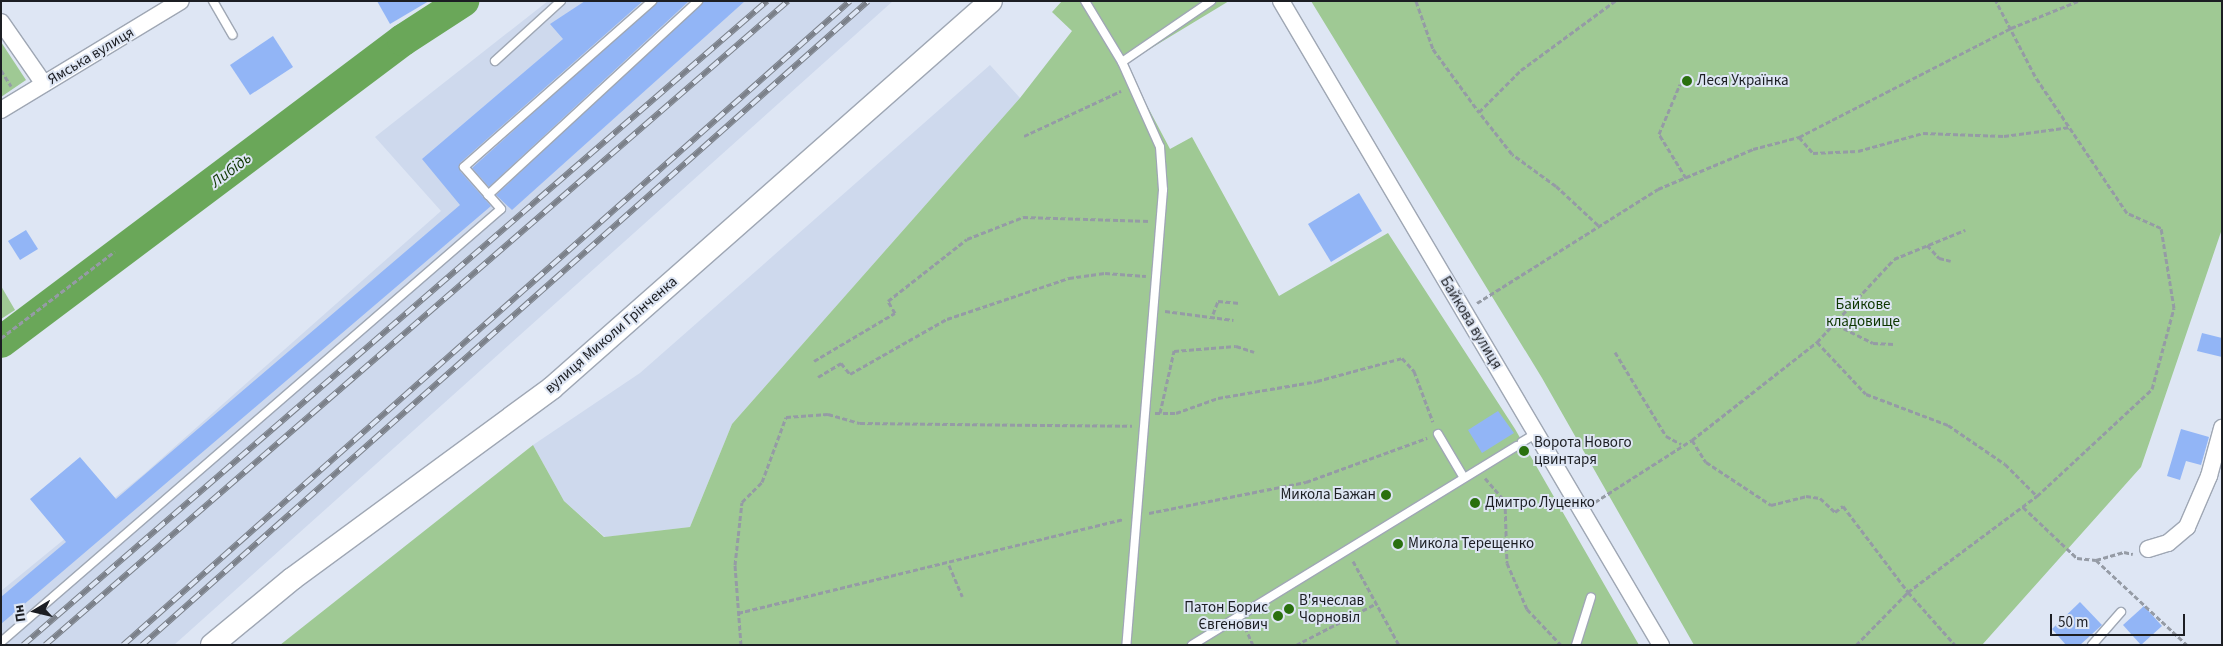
<!DOCTYPE html>
<meta charset="utf-8">
<style>
body{margin:0}
#map{position:relative;width:2223px;height:646px;overflow:hidden;background:#dee6f4;font-family:"Source Sans 3",sans-serif}
div>[style]{position:absolute}
[style*='--x']{left:calc(var(--x)*1px);top:calc(var(--y)*1px);width:calc(var(--w)*1px);rotate:calc(var(--a)*1deg)}
.built>*{inset:0;background:#ced9ed}
.green>*{inset:0;background:#9fc994}
.river>*{height:32px;margin:-16px;padding:0 16px;transform-origin:16px;border-radius:16px;background:#6aa759}
.building>*{inset:0;background:#92b5f6}
.path>*{height:3px;margin-top:-1.5px;transform-origin:0;background:repeating-linear-gradient(90deg,#959ba5 0 5px,transparent 0 7.5px)}
.roads{filter:drop-shadow(1px 0 #9fa7b4) drop-shadow(-1px 0 #9fa7b4) drop-shadow(0 1px #9fa7b4) drop-shadow(0 -1px #9fa7b4)}
.service>*{height:8px;margin:-4px;padding:0 4px;transform-origin:4px;border-radius:4px;background:#fff}
.minor>*{height:16px;margin:-8px;padding:0 8px;transform-origin:8px;border-radius:8px;background:#fff}
.secondary>*{height:22px;margin:-11px;padding:0 11px;transform-origin:11px;border-radius:11px;background:#fff}
.rail>*{height:5.5px;margin-top:-2.75px;transform-origin:0;background:repeating-linear-gradient(90deg,#dee6f4 0 11px,#7b8089 0 22px);box-sizing:border-box;border-block:1px solid #7b8089}
.dots>*{width:14px;height:14px;translate:-50% -50%;box-sizing:border-box;border:2px solid #dee6f4;border-radius:50%}
span{translate:-50% -50%;white-space:nowrap;text-align:center;line-height:1.15;-webkit-text-stroke:4px #dee6f4;paint-order:stroke}
.street-label{font-size:15px;color:#1c1e23}
.poi-label{font-size:15px;color:#1c1e23}
.left{translate:0 -50%;text-align:left}
.right{translate:-100% -50%;text-align:right}
.park-label{font-size:15px;color:#0e3700}
.water-label{font-size:16px;color:#0e3700;font-style:italic}
.frame{position:absolute;inset:0;border:2px solid #1c1e23;pointer-events:none}
.north{position:absolute;left:10px;top:586px;width:50px;height:50px;-webkit-text-stroke:4px #dee6f4;paint-order:stroke;rotate:261deg;font-size:14px;font-weight:700;line-height:20px;text-align:center;color:#1c1e23}
.north::after{content:'';display:block;margin:auto;width:18px;height:22px;background:#1c1e23;clip-path:polygon(50% 0,100% 100%,50% 72%,0 100%)}
.scale{position:absolute;left:2050px;top:614px;width:135px;height:22px;box-sizing:border-box;border:2px solid #1c1e23;border-top:0;padding-left:6px;font-size:15px;line-height:18px;white-space:nowrap;color:#1c1e23;-webkit-text-stroke:4px #dee6f4;paint-order:stroke}
</style>
<div id="map">
<div class="built">
<i style="clip-path:polygon(548px 1px,893px 1px,174px 645px,1px 645px,1px 591px,144px 474px,441px 211px,375px 137px)"></i>
<i style="clip-path:polygon(990px 65px,1020px 98px,732px 424px,690px 527px,605px 537px,564px 501px,533px 445px,640px 373px)"></i>
</div>
<div class="green">
<i style="clip-path:polygon(1062px 1px,1229px 1px,1125px 64px,1170px 149px,1192px 137px,1279px 296px,1388px 233px,1515px 429px,1639px 645px,280px 645px,533px 445px,564px 501px,604px 537px,690px 527px,732px 424px,1020px 98px,1072px 31px,1052px 12px)"></i>
<i style="clip-path:polygon(1311px 1px,2222px 1px,2222px 229px,2141px 467px,1982px 645px,1694px 645px,1542px 378px)"></i>
<i style="clip-path:polygon(1px 42px,26px 80px,1px 97px)"></i>
<i style="clip-path:polygon(1px 286px,15px 310px,1px 319px)"></i>
</div>
<div class="river">
<i style="--x:1;--y:342;--w:503;--a:-36.92"></i>
<i style="--x:403;--y:40;--w:72;--a:-33"></i>
</div>
<div class="building">
<i style="clip-path:polygon(377px 1px,429px 1px,390px 24px)"></i>
<i style="clip-path:polygon(585px 1px,643px 1px,460px 163px,460px 171px,491px 206px,1px 624px,1px 597px,66px 542px,30px 499px,80px 457px,116px 499px,460px 205px,422px 159px,563px 39px,550px 24px)"></i>
<i style="clip-path:polygon(657px 1px,689px 1px,489px 187px,472px 168px)"></i>
<i style="clip-path:polygon(703px 1px,745px 1px,512px 210px,496px 195px)"></i>
<i style="clip-path:polygon(273px 36px,293px 67px,250px 95px,230px 65px)"></i>
<i style="clip-path:polygon(1359px 193px,1382px 231px,1331px 262px,1308px 224px)"></i>
<i style="clip-path:polygon(26px 230px,38px 249px,20px 260px,8px 241px)"></i>
<i style="clip-path:polygon(2202px 333px,2222px 338px,2222px 357px,2197px 351px)"></i>
<i style="clip-path:polygon(1498px 411px,1514px 433px,1482px 453px,1468px 430px)"></i>
<i style="clip-path:polygon(2181px 429px,2209px 437px,2201px 465px,2186px 461px,2180px 480px,2167px 476px)"></i>
<i style="clip-path:polygon(2080px 602px,2102px 625px,2080px 645px,2066px 645px,2052px 629px)"></i>
<i style="clip-path:polygon(2144px 606px,2162px 626px,2141px 645px,2123px 625px)"></i>
</div>
<div class="path">
<i style="--x:1416;--y:1;--w:51;--a:70.5"></i>
<i style="--x:1433;--y:49;--w:78;--a:53.9"></i>
<i style="--x:1;--y:70;--w:19;--a:58"></i>
<i style="--x:1024;--y:136;--w:107;--a:-24.9"></i>
<i style="--x:1799;--y:137;--w:21;--a:49"></i>
<i style="--x:1813;--y:153;--w:45;--a:-2.5"></i>
<i style="--x:1858;--y:151;--w:67;--a:-15.5"></i>
<i style="--x:1923;--y:133;--w:81;--a:2.1"></i>
<i style="--x:2004;--y:136;--w:67;--a:-7.8"></i>
<i style="--x:1686;--y:178;--w:52;--a:-121.5"></i>
<i style="--x:1659;--y:134;--w:54;--a:-67.2"></i>
<i style="--x:1680;--y:84;--w:8;--a:-23"></i>
<i style="--x:1598;--y:225;--w:57;--a:-137.1"></i>
<i style="--x:1556;--y:186;--w:54;--a:-144"></i>
<i style="--x:1512;--y:154;--w:53;--a:-128.2"></i>
<i style="--x:1479;--y:112;--w:59;--a:-45"></i>
<i style="--x:1521;--y:70;--w:117;--a:-36.3"></i>
<i style="--x:1927;--y:245;--w:18;--a:47"></i>
<i style="--x:1939;--y:258;--w:12;--a:14"></i>
<i style="--x:1477;--y:303;--w:214;--a:-32.2"></i>
<i style="--x:1658;--y:189;--w:103;--a:-22.8"></i>
<i style="--x:1753;--y:149;--w:48;--a:-14.6"></i>
<i style="--x:1799;--y:137;--w:238;--a:-27.2"></i>
<i style="--x:2011;--y:28;--w:72;--a:-21.9"></i>
<i style="--x:1165;--y:311;--w:69;--a:7.5"></i>
<i style="--x:1213;--y:314;--w:14;--a:-69"></i>
<i style="--x:1218;--y:301;--w:22;--a:5"></i>
<i style="--x:1837;--y:325;--w:40;--a:26.6"></i>
<i style="--x:1873;--y:343;--w:21;--a:3"></i>
<i style="--x:1;--y:338;--w:143;--a:-37.3"></i>
<i style="--x:1817;--y:342;--w:71;--a:46.7"></i>
<i style="--x:1866;--y:394;--w:88;--a:20.7"></i>
<i style="--x:1948;--y:425;--w:69;--a:34.4"></i>
<i style="--x:2005;--y:464;--w:45;--a:45"></i>
<i style="--x:1615;--y:352;--w:98;--a:58.7"></i>
<i style="--x:1666;--y:436;--w:17;--a:28"></i>
<i style="--x:814;--y:361;--w:94;--a:-30.7"></i>
<i style="--x:895;--y:313;--w:14;--a:-120"></i>
<i style="--x:888;--y:301;--w:100;--a:-38.1"></i>
<i style="--x:967;--y:239;--w:60;--a:-21.4"></i>
<i style="--x:1023;--y:217;--w:127;--a:1.8"></i>
<i style="--x:818;--y:377;--w:27;--a:-31"></i>
<i style="--x:841;--y:363;--w:14;--a:51"></i>
<i style="--x:850;--y:374;--w:112;--a:-29.6"></i>
<i style="--x:947;--y:319;--w:129;--a:-18.6"></i>
<i style="--x:1069;--y:278;--w:36;--a:-8"></i>
<i style="--x:1105;--y:273;--w:41;--a:4.2"></i>
<i style="--x:1155;--y:413;--w:21;--a:0"></i>
<i style="--x:1176;--y:413;--w:45;--a:-19.7"></i>
<i style="--x:1218;--y:398;--w:100;--a:-9.7"></i>
<i style="--x:1317;--y:381;--w:88;--a:-15.1"></i>
<i style="--x:1402;--y:358;--w:18;--a:47"></i>
<i style="--x:1414;--y:371;--w:54;--a:69.6"></i>
<i style="--x:1160;--y:413;--w:64;--a:-77.3"></i>
<i style="--x:1174;--y:351;--w:62;--a:-4.6"></i>
<i style="--x:1236;--y:346;--w:19;--a:18"></i>
<i style="--x:1692;--y:440;--w:26;--a:58"></i>
<i style="--x:1706;--y:462;--w:78;--a:33.5"></i>
<i style="--x:1771;--y:505;--w:36;--a:-14"></i>
<i style="--x:1806;--y:496;--w:14;--a:8"></i>
<i style="--x:1820;--y:498;--w:21;--a:43"></i>
<i style="--x:1835;--y:512;--w:10;--a:-37"></i>
<i style="--x:1843;--y:506;--w:108;--a:52.9"></i>
<i style="--x:1908;--y:592;--w:71;--a:48.4"></i>
<i style="--x:1485;--y:478;--w:30;--a:49"></i>
<i style="--x:1505;--y:501;--w:62;--a:88.2"></i>
<i style="--x:1507;--y:563;--w:50;--a:66.5"></i>
<i style="--x:1527;--y:609;--w:50;--a:46.6"></i>
<i style="--x:1595;--y:502;--w:115;--a:-32.6"></i>
<i style="--x:1692;--y:440;--w:159;--a:-38.1"></i>
<i style="--x:1817;--y:342;--w:113;--a:-47.1"></i>
<i style="--x:1894;--y:259;--w:77;--a:-22.2"></i>
<i style="--x:2023;--y:507;--w:74;--a:43.4"></i>
<i style="--x:2077;--y:558;--w:19;--a:6"></i>
<i style="--x:2096;--y:560;--w:29;--a:-16"></i>
<i style="--x:2124;--y:552;--w:9;--a:13"></i>
<i style="--x:1149;--y:513;--w:160;--a:-11.2"></i>
<i style="--x:1306;--y:482;--w:129;--a:-20"></i>
<i style="--x:2096;--y:560;--w:125;--a:43"></i>
<i style="--x:1353;--y:561;--w:96;--a:61.3"></i>
<i style="--x:949;--y:565;--w:34;--a:67"></i>
<i style="--x:738;--y:613;--w:397;--a:-13.7"></i>
<i style="--x:1245;--y:627;--w:20;--a:66"></i>
<i style="--x:741;--y:645;--w:80;--a:-94.3"></i>
<i style="--x:735;--y:565;--w:63;--a:-83.7"></i>
<i style="--x:742;--y:502;--w:28;--a:-45"></i>
<i style="--x:762;--y:482;--w:69;--a:-69.7"></i>
<i style="--x:786;--y:417;--w:42;--a:-4.1"></i>
<i style="--x:828;--y:414;--w:33;--a:16"></i>
<i style="--x:860;--y:423;--w:272;--a:0.6"></i>
<i style="--x:1296;--y:645;--w:91;--a:-27.4"></i>
<i style="--x:1856;--y:645;--w:74;--a:-45.5"></i>
<i style="--x:1908;--y:592;--w:161;--a:-36.7"></i>
<i style="--x:2037;--y:496;--w:157;--a:-42.9"></i>
<i style="--x:2152;--y:389;--w:84;--a:-74.8"></i>
<i style="--x:2174;--y:308;--w:81;--a:-99.2"></i>
<i style="--x:2161;--y:228;--w:37;--a:-156"></i>
<i style="--x:2127;--y:213;--w:165;--a:-123.9"></i>
<i style="--x:2035;--y:76;--w:85;--a:-117.5"></i>
</div>
<div class="roads">
<div class="service">
<i style="--x:213;--y:1;--w:39;--a:60"></i>
<i style="--x:1085;--y:1;--w:71;--a:58.8"></i>
<i style="--x:1122;--y:62;--w:93;--a:65.9"></i>
<i style="--x:1160;--y:147;--w:43;--a:86"></i>
<i style="--x:1163;--y:190;--w:457;--a:94.6"></i>
<i style="--x:495;--y:61;--w:89;--a:-42.3"></i>
<i style="--x:1122;--y:62;--w:108;--a:-34.4"></i>
<i style="--x:488;--y:195;--w:286;--a:-42.7"></i>
<i style="--x:1438;--y:434;--w:51;--a:59.4"></i>
<i style="--x:1522;--y:442;--w:17;--a:-31"></i>
<i style="--x:1;--y:642;--w:661;--a:-40.89"></i>
<i style="--x:501;--y:209;--w:56;--a:-131.4"></i>
<i style="--x:464;--y:167;--w:251;--a:-41.4"></i>
<i style="--x:1192;--y:645;--w:381;--a:-31.5"></i>
<i style="--x:1576;--y:645;--w:50;--a:-72.6"></i>
<i style="--x:2092;--y:645;--w:44;--a:-48.7"></i>
</div>
<div class="minor">
<i style="--x:1281;--y:1;--w:748;--a:59.46"></i>
<i style="--x:1;--y:22;--w:75;--a:55.3"></i>
<i style="--x:1;--y:110;--w:210;--a:-31.2"></i>
<i style="--x:2148;--y:549;--w:21;--a:-17"></i>
<i style="--x:2168;--y:543;--w:25;--a:-40"></i>
<i style="--x:2187;--y:527;--w:56;--a:-66.7"></i>
<i style="--x:2209;--y:476;--w:50;--a:-74.8"></i>
</div>
<div class="secondary">
<i style="--x:212;--y:645;--w:104;--a:-39.5"></i>
<i style="--x:292;--y:579;--w:323;--a:-36.3"></i>
<i style="--x:552;--y:388;--w:585;--a:-41.4"></i>
</div>
</div>
<div class="rail">
<i style="--x:23;--y:645;--w:984;--a:-40.88"></i>
<i style="--x:45;--y:645;--w:983;--a:-40.92"></i>
<i style="--x:123;--y:645;--w:971;--a:-41.54"></i>
<i style="--x:142;--y:645;--w:970;--a:-41.57"></i>
</div>
<div class="dots">
<i style="left:1687px;top:81px;background:#2a700f"></i>
<i style="left:1524px;top:451px;background:#2a700f"></i>
<i style="left:1386px;top:495px;background:#2a700f"></i>
<i style="left:1475px;top:503px;background:#2a700f"></i>
<i style="left:1398px;top:544px;background:#2a700f"></i>
<i style="left:1289px;top:609px;background:#2a700f"></i>
<i style="left:1278px;top:616px;background:#2a700f"></i>
</div>
<div class="street-label">
<span style="left:91px;top:56px;rotate:-31deg">Ямська вулиця</span>
<span style="left:1471px;top:323px;rotate:59deg">Байкова вулиця</span>
<span style="left:611px;top:335px;rotate:-41deg">вулиця Миколи Грінченка</span>
</div>
<div class="poi-label">
<span class="left" style="left:1697px;top:81px">Леся Українка</span>
<span class="left" style="left:1534px;top:451px">Ворота Нового<br>цвинтаря</span>
<span class="right" style="left:1376px;top:495px">Микола Бажан</span>
<span class="left" style="left:1485px;top:503px">Дмитро Луценко</span>
<span class="left" style="left:1408px;top:544px">Микола Терещенко</span>
<span class="left" style="left:1299px;top:609px">В'ячеслав<br>Чорновіл</span>
<span class="right" style="left:1268px;top:616px">Патон Борис<br>Євгенович</span>
</div>
<div class="park-label">
<span style="left:1863px;top:313px">Байкове<br>кладовище</span>
</div>
<div class="water-label">
<span style="left:231px;top:170px;rotate:-37deg">Либідь</span>
</div>
<div class="frame"></div>
<div class="north">Пн</div>
<div class="scale">50 m</div>
</div>
